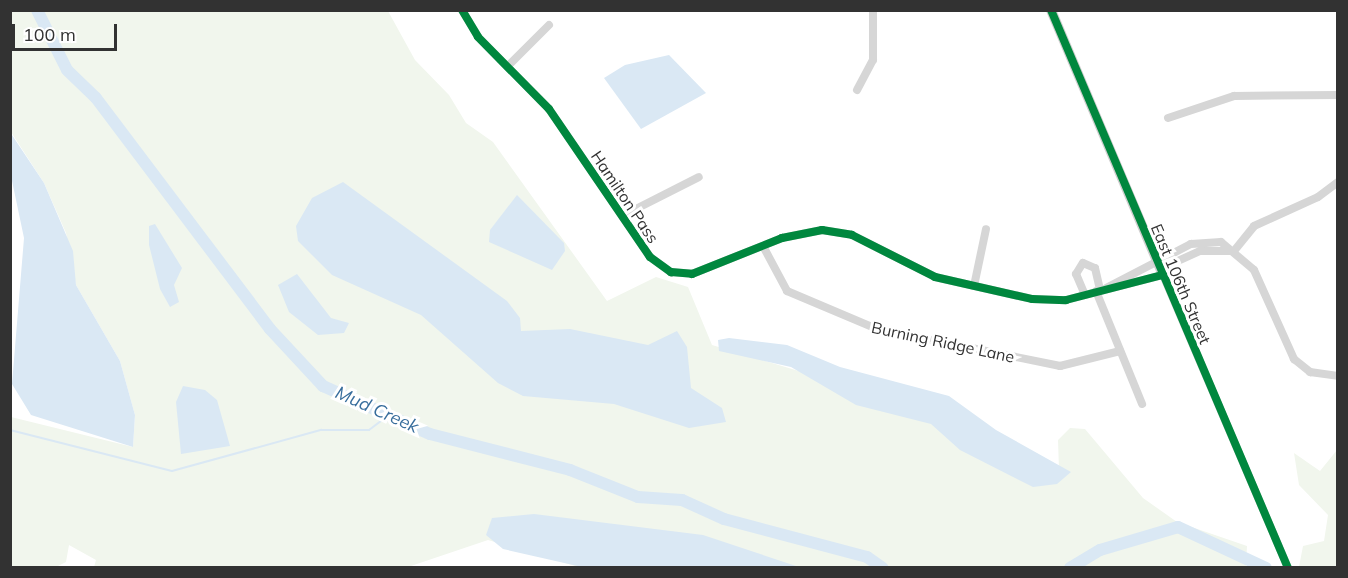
<!DOCTYPE html>
<style>
body{margin:0}
#map{position:relative;width:1348px;height:578px;overflow:hidden;background:#fff;font-family:Mulish,sans-serif}
div>[style]{position:absolute}
[style*='--x']{left:calc(var(--x)*1px);top:calc(var(--y)*1px);width:calc(var(--w)*1px);rotate:calc(var(--a)*1deg)}
.green>*{inset:0;background:#f1f6ed}
.water>*{inset:0;background:#dae8f4}
.stream>*{height:2px;margin:-1px;padding:0 1px;transform-origin:1px;border-radius:1px;background:#dae8f4}
.river>*{height:12px;margin:-6px;padding:0 6px;transform-origin:6px;border-radius:6px;background:#dae8f4}
.street>*{height:8px;margin:-4px;padding:0 4px;transform-origin:4px;border-radius:4px;background:#d6d6d6}
.secondary>*{height:10px;margin:-5px;padding:0 5px;transform-origin:5px;border-radius:5px;background:#cfcfcf}
.cycleway>*{height:8px;margin:-4px;padding:0 4px;transform-origin:4px;border-radius:4px;background:#00873e}
span{translate:-50% -50%;white-space:nowrap;text-align:center;line-height:1.15;-webkit-text-stroke:6px #fff;paint-order:stroke}
.street-label{font-size:16px;color:#323232}
.water-label{font-size:18px;color:#376d9c;font-style:italic}
.frame{position:absolute;inset:0;border:12px solid #323232;pointer-events:none}
.scale{position:absolute;left:12px;top:24px;width:105px;height:27px;box-sizing:border-box;border:3px solid #323232;border-top:0;padding-left:8px;font-size:18px;line-height:21px;white-space:nowrap;color:#323232;-webkit-text-stroke:4px #fff;paint-order:stroke}
</style>
<div id="map">
<div class="green">
<i style="clip-path:polygon(11px 11px,388px 11px,415px 60px,449px 95px,466px 123px,493px 142px,607px 301px,656px 277px,688px 287px,712px 345px,952px 417px,1059px 470px,1058px 440px,1070px 428px,1085px 429px,1143px 498px,1177px 522px,1247px 546px,1246px 567px,582px 568px,488px 540px,408px 567px,94px 567px,96px 560px,69px 545px,66px 562px,56px 567px,11px 567px,11px 417px,133px 447px,135px 415px,120px 361px,76px 285px,66px 233px,44px 183px,11px 132px)"></i>
<i style="clip-path:polygon(1337px 450px,1337px 567px,1299px 567px,1303px 546px,1324px 541px,1328px 515px,1299px 485px,1294px 453px,1320px 471px)"></i>
</div>
<div class="water">
<i style="clip-path:polygon(669px 55px,706px 93px,641px 129px,604px 78px,625px 65px)"></i>
<i style="clip-path:polygon(10px 132px,44px 183px,73px 251px,76px 285px,120px 361px,135px 415px,133px 447px,31px 415px,12px 384px,24px 238px,11px 176px)"></i>
<i style="clip-path:polygon(343px 182px,507px 301px,520px 318px,521px 331px,570px 329px,648px 345px,677px 331px,687px 347px,691px 388px,722px 408px,726px 422px,689px 428px,614px 404px,523px 396px,498px 383px,421px 315px,332px 275px,298px 241px,296px 226px,312px 198px)"></i>
<i style="clip-path:polygon(517px 195px,564px 243px,565px 251px,552px 270px,489px 242px,490px 230px)"></i>
<i style="clip-path:polygon(155px 224px,182px 268px,174px 285px,179px 302px,170px 307px,160px 289px,149px 245px,149px 226px)"></i>
<i style="clip-path:polygon(297px 274px,331px 318px,349px 323px,344px 333px,318px 335px,289px 312px,278px 285px)"></i>
<i style="clip-path:polygon(729px 338px,787px 345px,840px 367px,949px 396px,996px 430px,1071px 472px,1057px 484px,1033px 487px,960px 450px,931px 424px,856px 405px,791px 367px,719px 351px,718px 340px)"></i>
<i style="clip-path:polygon(183px 386px,205px 390px,217px 400px,230px 446px,181px 454px,176px 402px)"></i>
<i style="clip-path:polygon(534px 514px,703px 535px,799px 567px,582px 567px,503px 549px,486px 535px,492px 518px)"></i>
</div>
<div class="stream">
<i style="--x:10;--y:430;--w:167;--a:14.2"></i>
<i style="--x:172;--y:471;--w:155;--a:-15.4"></i>
<i style="--x:321;--y:430;--w:48;--a:0"></i>
<i style="--x:369;--y:430;--w:21;--a:-37"></i>
</div>
<div class="river">
<i style="--x:37;--y:10;--w:67;--a:63.4"></i>
<i style="--x:67;--y:70;--w:40;--a:44"></i>
<i style="--x:96;--y:98;--w:289;--a:53"></i>
<i style="--x:270;--y:329;--w:78;--a:47.1"></i>
<i style="--x:323;--y:386;--w:117;--a:24.2"></i>
<i style="--x:430;--y:434;--w:145;--a:14.4"></i>
<i style="--x:570;--y:470;--w:73;--a:21.7"></i>
<i style="--x:638;--y:497;--w:44;--a:3.9"></i>
<i style="--x:682;--y:500;--w:46;--a:24.3"></i>
<i style="--x:724;--y:519;--w:148;--a:14.9"></i>
<i style="--x:867;--y:557;--w:19;--a:35"></i>
<i style="--x:1070;--y:568;--w:35;--a:-31"></i>
<i style="--x:1100;--y:550;--w:81;--a:-16.4"></i>
<i style="--x:1178;--y:527;--w:97;--a:25"></i>
</div>
<div class="street">
<i style="--x:462;--y:10;--w:31;--a:59"></i>
<i style="--x:478;--y:37;--w:101;--a:45.4"></i>
<i style="--x:549;--y:109;--w:179;--a:55.7"></i>
<i style="--x:650;--y:257;--w:26;--a:36"></i>
<i style="--x:671;--y:272;--w:21;--a:5"></i>
<i style="--x:692;--y:274;--w:97;--a:-21.8"></i>
<i style="--x:782;--y:238;--w:41;--a:-11.3"></i>
<i style="--x:822;--y:230;--w:30;--a:9"></i>
<i style="--x:852;--y:235;--w:93;--a:26.8"></i>
<i style="--x:935;--y:277;--w:99;--a:12.8"></i>
<i style="--x:1032;--y:299;--w:34;--a:2"></i>
<i style="--x:1066;--y:300;--w:100;--a:-14.5"></i>
<i style="--x:1163;--y:275;--w:319;--a:66.9"></i>
<i style="--x:508;--y:66;--w:58;--a:-45"></i>
<i style="--x:857;--y:90;--w:34;--a:-62"></i>
<i style="--x:873;--y:60;--w:50;--a:-90"></i>
<i style="--x:1168;--y:118;--w:70;--a:-18.4"></i>
<i style="--x:1234;--y:96;--w:104;--a:-0.6"></i>
<i style="--x:622;--y:216;--w:86;--a:-26.9"></i>
<i style="--x:763;--y:246;--w:51;--a:61.9"></i>
<i style="--x:787;--y:291;--w:98;--a:22.9"></i>
<i style="--x:877;--y:329;--w:187;--a:11.4"></i>
<i style="--x:1060;--y:366;--w:62;--a:-14"></i>
<i style="--x:1234;--y:251;--w:32;--a:-51"></i>
<i style="--x:1254;--y:226;--w:70;--a:-24.4"></i>
<i style="--x:1318;--y:197;--w:25;--a:-37"></i>
<i style="--x:1160;--y:269;--w:44;--a:-24.2"></i>
<i style="--x:1200;--y:251;--w:33;--a:0"></i>
<i style="--x:974;--y:286;--w:58;--a:-78.1"></i>
<i style="--x:1106;--y:288;--w:96;--a:-27.4"></i>
<i style="--x:1191;--y:244;--w:30;--a:-4"></i>
<i style="--x:1221;--y:242;--w:43;--a:40.3"></i>
<i style="--x:1254;--y:270;--w:98;--a:65.8"></i>
<i style="--x:1294;--y:359;--w:21;--a:39"></i>
<i style="--x:1310;--y:372;--w:28;--a:8"></i>
<i style="--x:1096;--y:291;--w:122;--a:67.8"></i>
<i style="--x:1085;--y:295;--w:23;--a:-113"></i>
<i style="--x:1076;--y:274;--w:13;--a:-58"></i>
<i style="--x:1083;--y:263;--w:13;--a:23"></i>
<i style="--x:1095;--y:268;--w:23;--a:77"></i>
</div>
<div class="secondary">
<i style="--x:1051;--y:10;--w:288;--a:67.1"></i>
</div>
<div class="cycleway">
<i style="--x:462;--y:10;--w:31;--a:59"></i>
<i style="--x:478;--y:37;--w:101;--a:45.4"></i>
<i style="--x:549;--y:109;--w:179;--a:55.7"></i>
<i style="--x:650;--y:257;--w:26;--a:36"></i>
<i style="--x:671;--y:272;--w:21;--a:5"></i>
<i style="--x:692;--y:274;--w:97;--a:-21.8"></i>
<i style="--x:782;--y:238;--w:41;--a:-11.3"></i>
<i style="--x:822;--y:230;--w:30;--a:9"></i>
<i style="--x:852;--y:235;--w:93;--a:26.8"></i>
<i style="--x:935;--y:277;--w:99;--a:12.8"></i>
<i style="--x:1032;--y:299;--w:34;--a:2"></i>
<i style="--x:1066;--y:300;--w:100;--a:-14.5"></i>
<i style="--x:1051;--y:10;--w:606;--a:66.99"></i>
</div>
<div class="street-label">
<span style="left:625px;top:197px;rotate:56deg">Hamilton Pass</span>
<span style="left:1181px;top:284px;rotate:67deg">East 106th Street</span>
<span style="left:943px;top:342px;rotate:12deg">Burning Ridge Lane</span>
</div>
<div class="water-label">
<span style="left:377px;top:410px;rotate:24deg">Mud Creek</span>
</div>
<div class="frame"></div>
<div class="scale">100 m</div>
</div>
